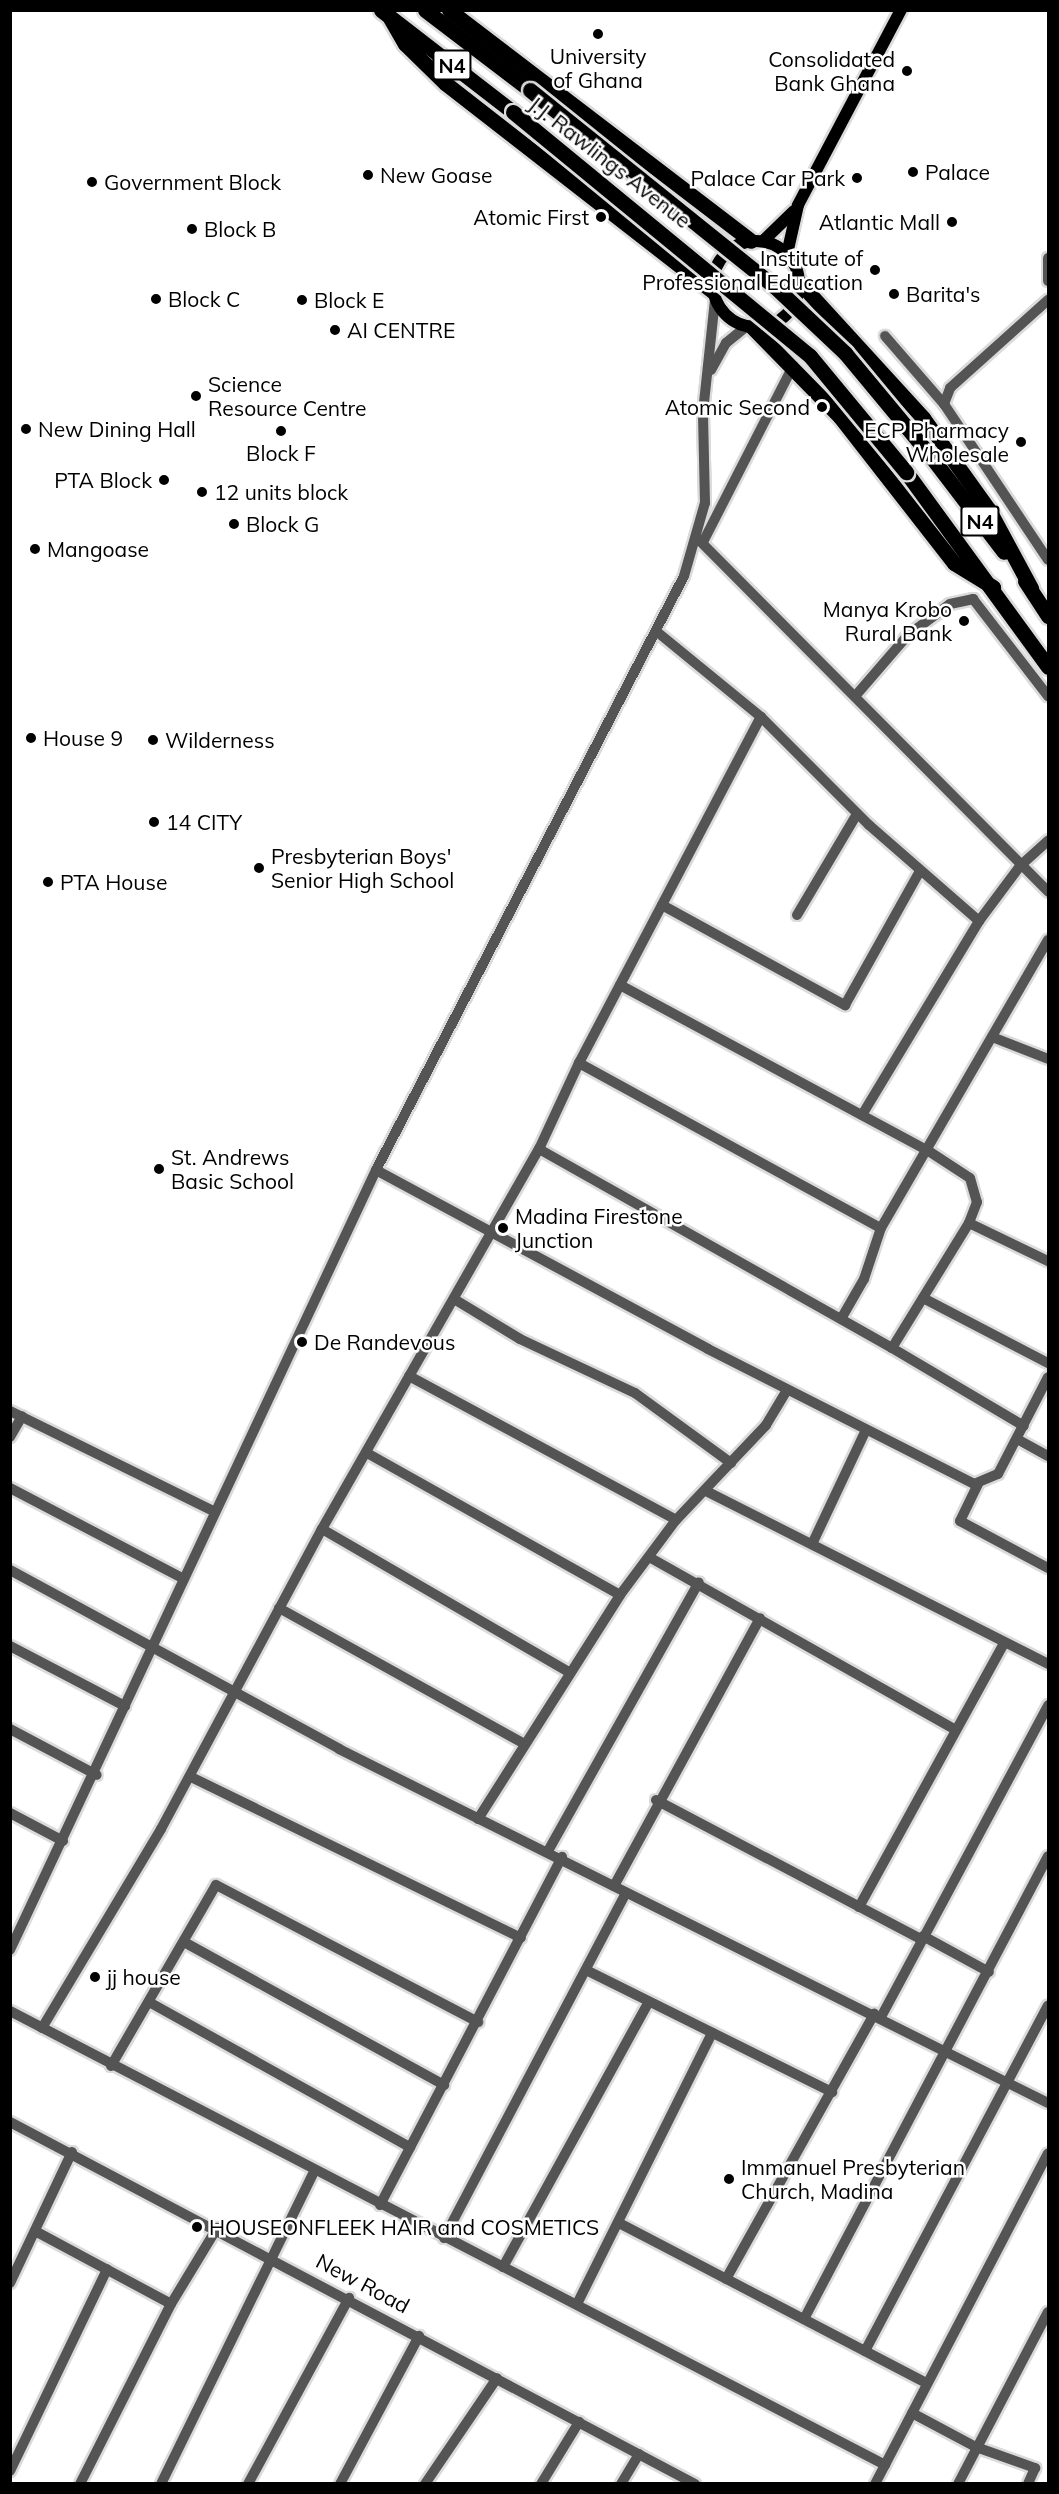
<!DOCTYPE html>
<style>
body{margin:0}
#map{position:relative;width:1059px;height:2494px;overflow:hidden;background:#fff;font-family:Mulish,sans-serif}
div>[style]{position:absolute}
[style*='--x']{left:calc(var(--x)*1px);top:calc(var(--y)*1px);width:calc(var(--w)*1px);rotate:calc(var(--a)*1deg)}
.roads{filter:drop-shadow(2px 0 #dbdbdb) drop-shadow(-2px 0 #dbdbdb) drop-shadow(0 2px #dbdbdb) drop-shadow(0 -2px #dbdbdb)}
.minor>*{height:10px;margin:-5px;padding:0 5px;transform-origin:5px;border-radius:5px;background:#545454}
.major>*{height:12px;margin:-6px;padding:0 6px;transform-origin:6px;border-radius:6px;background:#000}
.major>.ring{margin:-6px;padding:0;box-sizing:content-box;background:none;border:12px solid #000;border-radius:50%}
.highway>*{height:15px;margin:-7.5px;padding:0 7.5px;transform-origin:7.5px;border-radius:7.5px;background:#000}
.bridges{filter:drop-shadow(2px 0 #dbdbdb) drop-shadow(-2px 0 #dbdbdb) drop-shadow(0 2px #dbdbdb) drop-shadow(0 -2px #dbdbdb)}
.highway-bridge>*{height:15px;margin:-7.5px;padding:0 7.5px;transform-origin:7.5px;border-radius:7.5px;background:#000}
.dots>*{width:16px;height:16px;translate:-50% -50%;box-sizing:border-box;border:3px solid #fff;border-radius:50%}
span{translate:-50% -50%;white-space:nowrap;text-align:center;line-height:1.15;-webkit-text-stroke:5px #fff;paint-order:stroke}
.shield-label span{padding:2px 4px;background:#fff;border:2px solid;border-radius:4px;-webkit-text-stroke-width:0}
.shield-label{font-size:20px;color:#000;font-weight:700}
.poi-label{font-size:21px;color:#000}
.right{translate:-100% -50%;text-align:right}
.left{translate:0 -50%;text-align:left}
.street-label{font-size:21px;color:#000}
.frame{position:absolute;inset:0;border:12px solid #000;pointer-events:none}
</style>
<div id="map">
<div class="roads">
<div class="minor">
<i style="--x:1048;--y:258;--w:23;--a:90"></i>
<i style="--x:885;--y:336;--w:90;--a:49.1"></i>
<i style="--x:944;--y:404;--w:187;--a:56.3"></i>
<i style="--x:711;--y:370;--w:31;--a:-61"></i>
<i style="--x:726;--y:343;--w:27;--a:-39"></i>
<i style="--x:944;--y:404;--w:17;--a:-69"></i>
<i style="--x:950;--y:388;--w:132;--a:-41.9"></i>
<i style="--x:697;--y:538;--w:499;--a:45.2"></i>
<i style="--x:703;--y:542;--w:198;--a:-62.9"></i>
<i style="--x:656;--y:631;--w:136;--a:39.3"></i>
<i style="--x:761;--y:717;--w:153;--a:45"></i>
<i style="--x:869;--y:825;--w:146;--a:41.1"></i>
<i style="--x:857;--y:694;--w:78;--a:-49.2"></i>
<i style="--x:908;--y:635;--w:52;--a:-36.4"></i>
<i style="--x:950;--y:604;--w:24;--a:-12"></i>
<i style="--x:973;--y:599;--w:123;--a:52.3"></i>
<i style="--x:662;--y:905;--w:209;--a:28.7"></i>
<i style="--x:845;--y:1005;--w:154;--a:-60.8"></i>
<i style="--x:797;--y:915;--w:117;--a:-59.3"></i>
<i style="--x:620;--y:985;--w:349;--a:28.3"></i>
<i style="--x:927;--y:1150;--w:51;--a:33.1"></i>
<i style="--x:970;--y:1178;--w:25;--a:74"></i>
<i style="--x:977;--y:1202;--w:22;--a:111"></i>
<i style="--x:969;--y:1223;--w:88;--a:25.7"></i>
<i style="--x:992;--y:1037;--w:60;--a:21.4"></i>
<i style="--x:579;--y:1063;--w:344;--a:28.7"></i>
<i style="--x:862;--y:1115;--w:227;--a:-58.9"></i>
<i style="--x:979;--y:921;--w:69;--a:-53.3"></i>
<i style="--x:1020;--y:866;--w:38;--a:-42"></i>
<i style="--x:539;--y:1149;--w:405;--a:29.4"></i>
<i style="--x:892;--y:1348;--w:147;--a:-58.4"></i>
<i style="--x:376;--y:1170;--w:377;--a:28.3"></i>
<i style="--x:708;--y:1349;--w:298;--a:26.9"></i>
<i style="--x:974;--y:1484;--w:26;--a:-23"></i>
<i style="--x:998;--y:1474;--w:109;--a:-62.7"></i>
<i style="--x:923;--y:1298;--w:141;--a:27.5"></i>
<i style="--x:454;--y:1299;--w:77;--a:31.2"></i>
<i style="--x:520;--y:1339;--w:127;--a:25.2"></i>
<i style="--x:635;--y:1393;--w:119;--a:36.1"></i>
<i style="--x:841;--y:1319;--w:46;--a:-60.1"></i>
<i style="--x:864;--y:1279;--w:54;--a:-71.6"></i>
<i style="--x:881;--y:1228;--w:333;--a:-59.9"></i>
<i style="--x:892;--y:1348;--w:153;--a:30.6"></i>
<i style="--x:409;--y:1376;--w:303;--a:28.3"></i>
<i style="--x:10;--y:1411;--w:226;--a:26.2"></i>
<i style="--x:10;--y:1437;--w:24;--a:-60"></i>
<i style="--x:1017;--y:1439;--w:35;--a:29"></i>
<i style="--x:367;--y:1453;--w:290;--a:29.3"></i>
<i style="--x:978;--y:1484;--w:41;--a:115.9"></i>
<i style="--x:960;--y:1521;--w:100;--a:28.1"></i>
<i style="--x:10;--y:1488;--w:194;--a:27.6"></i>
<i style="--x:706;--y:1491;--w:383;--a:26.8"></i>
<i style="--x:322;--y:1529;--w:287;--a:30.1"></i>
<i style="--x:813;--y:1542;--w:122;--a:-64.7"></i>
<i style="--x:649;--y:1557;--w:352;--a:29.4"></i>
<i style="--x:10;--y:1570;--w:375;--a:28.5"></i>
<i style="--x:339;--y:1749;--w:792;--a:26.53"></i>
<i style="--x:279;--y:1608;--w:280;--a:29"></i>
<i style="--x:10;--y:1646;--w:130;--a:27.6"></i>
<i style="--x:10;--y:1729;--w:98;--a:27.9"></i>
<i style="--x:191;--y:1777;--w:367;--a:26"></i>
<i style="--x:656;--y:1800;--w:299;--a:27.7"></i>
<i style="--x:10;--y:1813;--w:60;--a:27.8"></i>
<i style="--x:478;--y:1819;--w:265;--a:-57.6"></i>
<i style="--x:620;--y:1595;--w:94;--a:-53.3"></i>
<i style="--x:676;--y:1520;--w:131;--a:-46.5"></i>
<i style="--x:766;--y:1425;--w:41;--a:-59"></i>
<i style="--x:548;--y:1851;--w:308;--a:-60.7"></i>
<i style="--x:614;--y:1886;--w:305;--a:-61.4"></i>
<i style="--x:859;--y:1907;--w:301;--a:-61.2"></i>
<i style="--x:923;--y:1936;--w:75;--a:28.6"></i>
<i style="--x:184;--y:1942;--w:297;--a:28.8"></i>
<i style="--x:10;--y:1950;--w:862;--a:-64.86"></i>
<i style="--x:376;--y:1170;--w:669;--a:-62.59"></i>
<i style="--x:684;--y:576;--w:76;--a:-74"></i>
<i style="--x:705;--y:503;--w:91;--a:-91.3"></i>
<i style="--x:703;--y:412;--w:113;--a:-83.9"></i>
<i style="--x:586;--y:1970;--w:275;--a:26.4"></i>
<i style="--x:149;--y:2002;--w:299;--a:29.1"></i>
<i style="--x:10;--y:2011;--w:986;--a:27.42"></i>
<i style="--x:881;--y:2017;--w:354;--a:-61.8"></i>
<i style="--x:42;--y:2028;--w:232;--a:-59.1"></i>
<i style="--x:161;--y:1829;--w:340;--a:-61.8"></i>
<i style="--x:322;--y:1529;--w:438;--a:-60.3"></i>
<i style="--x:539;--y:1149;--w:95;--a:-65.1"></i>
<i style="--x:579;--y:1063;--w:391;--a:-62.3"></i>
<i style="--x:111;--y:2066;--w:209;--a:-59.9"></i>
<i style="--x:216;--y:1885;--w:296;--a:27.6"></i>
<i style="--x:10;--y:2122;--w:775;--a:27.85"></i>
<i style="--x:380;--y:2205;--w:393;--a:-62.4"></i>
<i style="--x:619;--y:2223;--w:347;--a:27.5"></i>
<i style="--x:35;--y:2231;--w:154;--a:28.2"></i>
<i style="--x:444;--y:2238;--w:390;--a:-62.2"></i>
<i style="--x:503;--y:2267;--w:301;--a:-61.2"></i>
<i style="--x:726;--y:2279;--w:304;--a:-60.8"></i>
<i style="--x:10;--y:2283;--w:145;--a:-64.7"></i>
<i style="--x:577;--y:2304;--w:303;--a:-63.5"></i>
<i style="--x:804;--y:2319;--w:523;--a:-62.21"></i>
<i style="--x:865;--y:2351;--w:391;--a:-62.1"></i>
<i style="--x:912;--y:2413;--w:72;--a:28"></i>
<i style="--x:976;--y:2447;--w:63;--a:19.6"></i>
<i style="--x:1035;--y:2468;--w:17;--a:114"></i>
<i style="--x:10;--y:2471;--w:224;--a:-64.3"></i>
<i style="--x:80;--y:2484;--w:202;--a:-63.2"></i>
<i style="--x:171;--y:2304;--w:89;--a:-58.8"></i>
<i style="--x:161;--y:2484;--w:348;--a:-63.9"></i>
<i style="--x:248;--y:2484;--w:212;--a:-61.5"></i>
<i style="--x:340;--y:2484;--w:168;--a:-61.9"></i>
<i style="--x:425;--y:2484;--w:128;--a:-55.8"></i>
<i style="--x:541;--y:2484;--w:73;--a:-58.5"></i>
<i style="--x:621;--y:2484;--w:35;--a:-59"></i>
<i style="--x:875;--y:2484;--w:373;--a:-62.4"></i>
<i style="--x:958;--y:2484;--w:194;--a:-62.4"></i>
</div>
<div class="major">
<i style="--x:763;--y:241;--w:43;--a:-44.1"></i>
<i class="ring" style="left:713px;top:241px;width:74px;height:74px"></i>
<i style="--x:787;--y:254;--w:50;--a:-77.3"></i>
<i style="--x:798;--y:205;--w:221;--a:-62.2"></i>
</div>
<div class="highway">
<i style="--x:381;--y:10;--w:167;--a:37.7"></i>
<i style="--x:425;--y:10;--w:132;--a:37.3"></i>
<i style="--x:449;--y:10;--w:380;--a:37.4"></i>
<i style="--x:390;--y:18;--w:30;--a:60"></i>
<i style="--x:405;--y:44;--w:56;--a:44.3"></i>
<i style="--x:445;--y:83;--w:340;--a:37.9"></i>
<i style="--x:799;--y:282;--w:184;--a:47.6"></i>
<i style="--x:923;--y:418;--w:113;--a:54.3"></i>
<i style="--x:989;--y:510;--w:89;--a:61.7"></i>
<i style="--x:752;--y:327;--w:126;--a:45.6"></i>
<i style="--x:840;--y:417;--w:185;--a:52"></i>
<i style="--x:954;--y:563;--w:46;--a:31.6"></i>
<i style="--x:929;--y:454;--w:123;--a:52.6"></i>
<i style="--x:906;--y:472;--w:241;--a:53.9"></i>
<i style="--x:1025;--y:581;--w:42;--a:56.7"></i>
</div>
</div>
<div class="bridges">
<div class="highway-bridge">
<i style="--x:530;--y:90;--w:313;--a:38.8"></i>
<i style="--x:774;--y:286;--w:98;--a:43.3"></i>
<i style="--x:845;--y:353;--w:131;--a:50.3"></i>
<i style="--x:513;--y:112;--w:384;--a:39.4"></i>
<i style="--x:810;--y:356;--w:151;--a:50.4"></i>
</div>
</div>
<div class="dots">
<i style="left:598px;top:34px;background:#000"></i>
<i style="left:907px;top:71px;background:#000"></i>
<i style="left:913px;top:172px;background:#000"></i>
<i style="left:368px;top:175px;background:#000"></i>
<i style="left:857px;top:178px;background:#000"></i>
<i style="left:92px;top:182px;background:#000"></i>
<i style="left:601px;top:217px;background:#000"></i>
<i style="left:952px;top:222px;background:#000"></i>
<i style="left:192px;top:229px;background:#000"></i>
<i style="left:875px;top:270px;background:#000"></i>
<i style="left:894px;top:294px;background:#000"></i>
<i style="left:156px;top:299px;background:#000"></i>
<i style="left:302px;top:300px;background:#000"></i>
<i style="left:335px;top:330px;background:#000"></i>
<i style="left:196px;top:396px;background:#000"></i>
<i style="left:822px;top:407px;background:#000"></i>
<i style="left:26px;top:429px;background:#000"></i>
<i style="left:281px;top:431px;background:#000"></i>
<i style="left:1021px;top:442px;background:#000"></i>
<i style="left:164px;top:480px;background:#000"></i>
<i style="left:202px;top:492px;background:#000"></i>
<i style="left:234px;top:524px;background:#000"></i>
<i style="left:35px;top:549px;background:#000"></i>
<i style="left:964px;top:621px;background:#000"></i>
<i style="left:31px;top:738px;background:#000"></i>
<i style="left:153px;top:740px;background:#000"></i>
<i style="left:154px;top:822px;background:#000"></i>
<i style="left:259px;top:868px;background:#000"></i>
<i style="left:48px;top:882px;background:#000"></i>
<i style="left:159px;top:1169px;background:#000"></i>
<i style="left:503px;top:1228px;background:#000"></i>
<i style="left:302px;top:1342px;background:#000"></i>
<i style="left:95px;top:1977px;background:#000"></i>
<i style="left:729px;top:2179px;background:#000"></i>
<i style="left:197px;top:2227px;background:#000"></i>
</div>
<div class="shield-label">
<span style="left:452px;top:65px">N4</span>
<span style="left:980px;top:521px">N4</span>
</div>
<div class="poi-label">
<span style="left:598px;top:68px">University<br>of Ghana</span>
<span class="right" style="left:895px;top:71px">Consolidated<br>Bank Ghana</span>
<span class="left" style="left:925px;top:172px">Palace</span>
<span class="left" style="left:380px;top:175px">New Goase</span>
<span class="right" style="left:845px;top:178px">Palace Car Park</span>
<span class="left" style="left:104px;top:182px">Government Block</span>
<span class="right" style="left:589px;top:217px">Atomic First</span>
<span class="right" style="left:940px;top:222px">Atlantic Mall</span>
<span class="left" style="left:204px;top:229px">Block B</span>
<span class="right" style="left:863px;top:270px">Institute of<br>Professional Education</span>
<span class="left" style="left:906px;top:294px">Barita's</span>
<span class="left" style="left:168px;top:299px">Block C</span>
<span class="left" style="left:314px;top:300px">Block E</span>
<span class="left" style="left:347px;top:330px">AI CENTRE</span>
<span class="left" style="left:208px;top:396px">Science<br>Resource Centre</span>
<span class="right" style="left:810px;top:407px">Atomic Second</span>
<span class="left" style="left:38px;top:429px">New Dining Hall</span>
<span class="right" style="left:1009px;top:442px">ECP Pharmacy<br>Wholesale</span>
<span style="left:281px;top:453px">Block F</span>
<span class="right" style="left:152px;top:480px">PTA Block</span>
<span class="left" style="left:214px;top:492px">12 units block</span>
<span class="left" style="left:246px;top:524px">Block G</span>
<span class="left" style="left:47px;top:549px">Mangoase</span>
<span class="right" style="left:952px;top:621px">Manya Krobo<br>Rural Bank</span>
<span class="left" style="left:43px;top:738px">House 9</span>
<span class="left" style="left:165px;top:740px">Wilderness</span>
<span class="left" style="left:166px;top:822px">14 CITY</span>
<span class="left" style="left:271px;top:868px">Presbyterian Boys'<br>Senior High School</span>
<span class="left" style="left:60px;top:882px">PTA House</span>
<span class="left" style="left:171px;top:1169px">St. Andrews<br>Basic School</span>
<span class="left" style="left:515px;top:1228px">Madina Firestone<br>Junction</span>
<span class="left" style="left:314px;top:1342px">De Randevous</span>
<span class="left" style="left:107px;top:1977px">jj house</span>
<span class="left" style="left:741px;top:2179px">Immanuel Presbyterian<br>Church, Madina</span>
<span class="left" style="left:209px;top:2227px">HOUSEONFLEEK HAIR and COSMETICS</span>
</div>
<div class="street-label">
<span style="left:610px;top:162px;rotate:38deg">J.J. Rawlings Avenue</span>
<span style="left:363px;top:2283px;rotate:28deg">New Road</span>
</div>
<div class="frame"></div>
</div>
